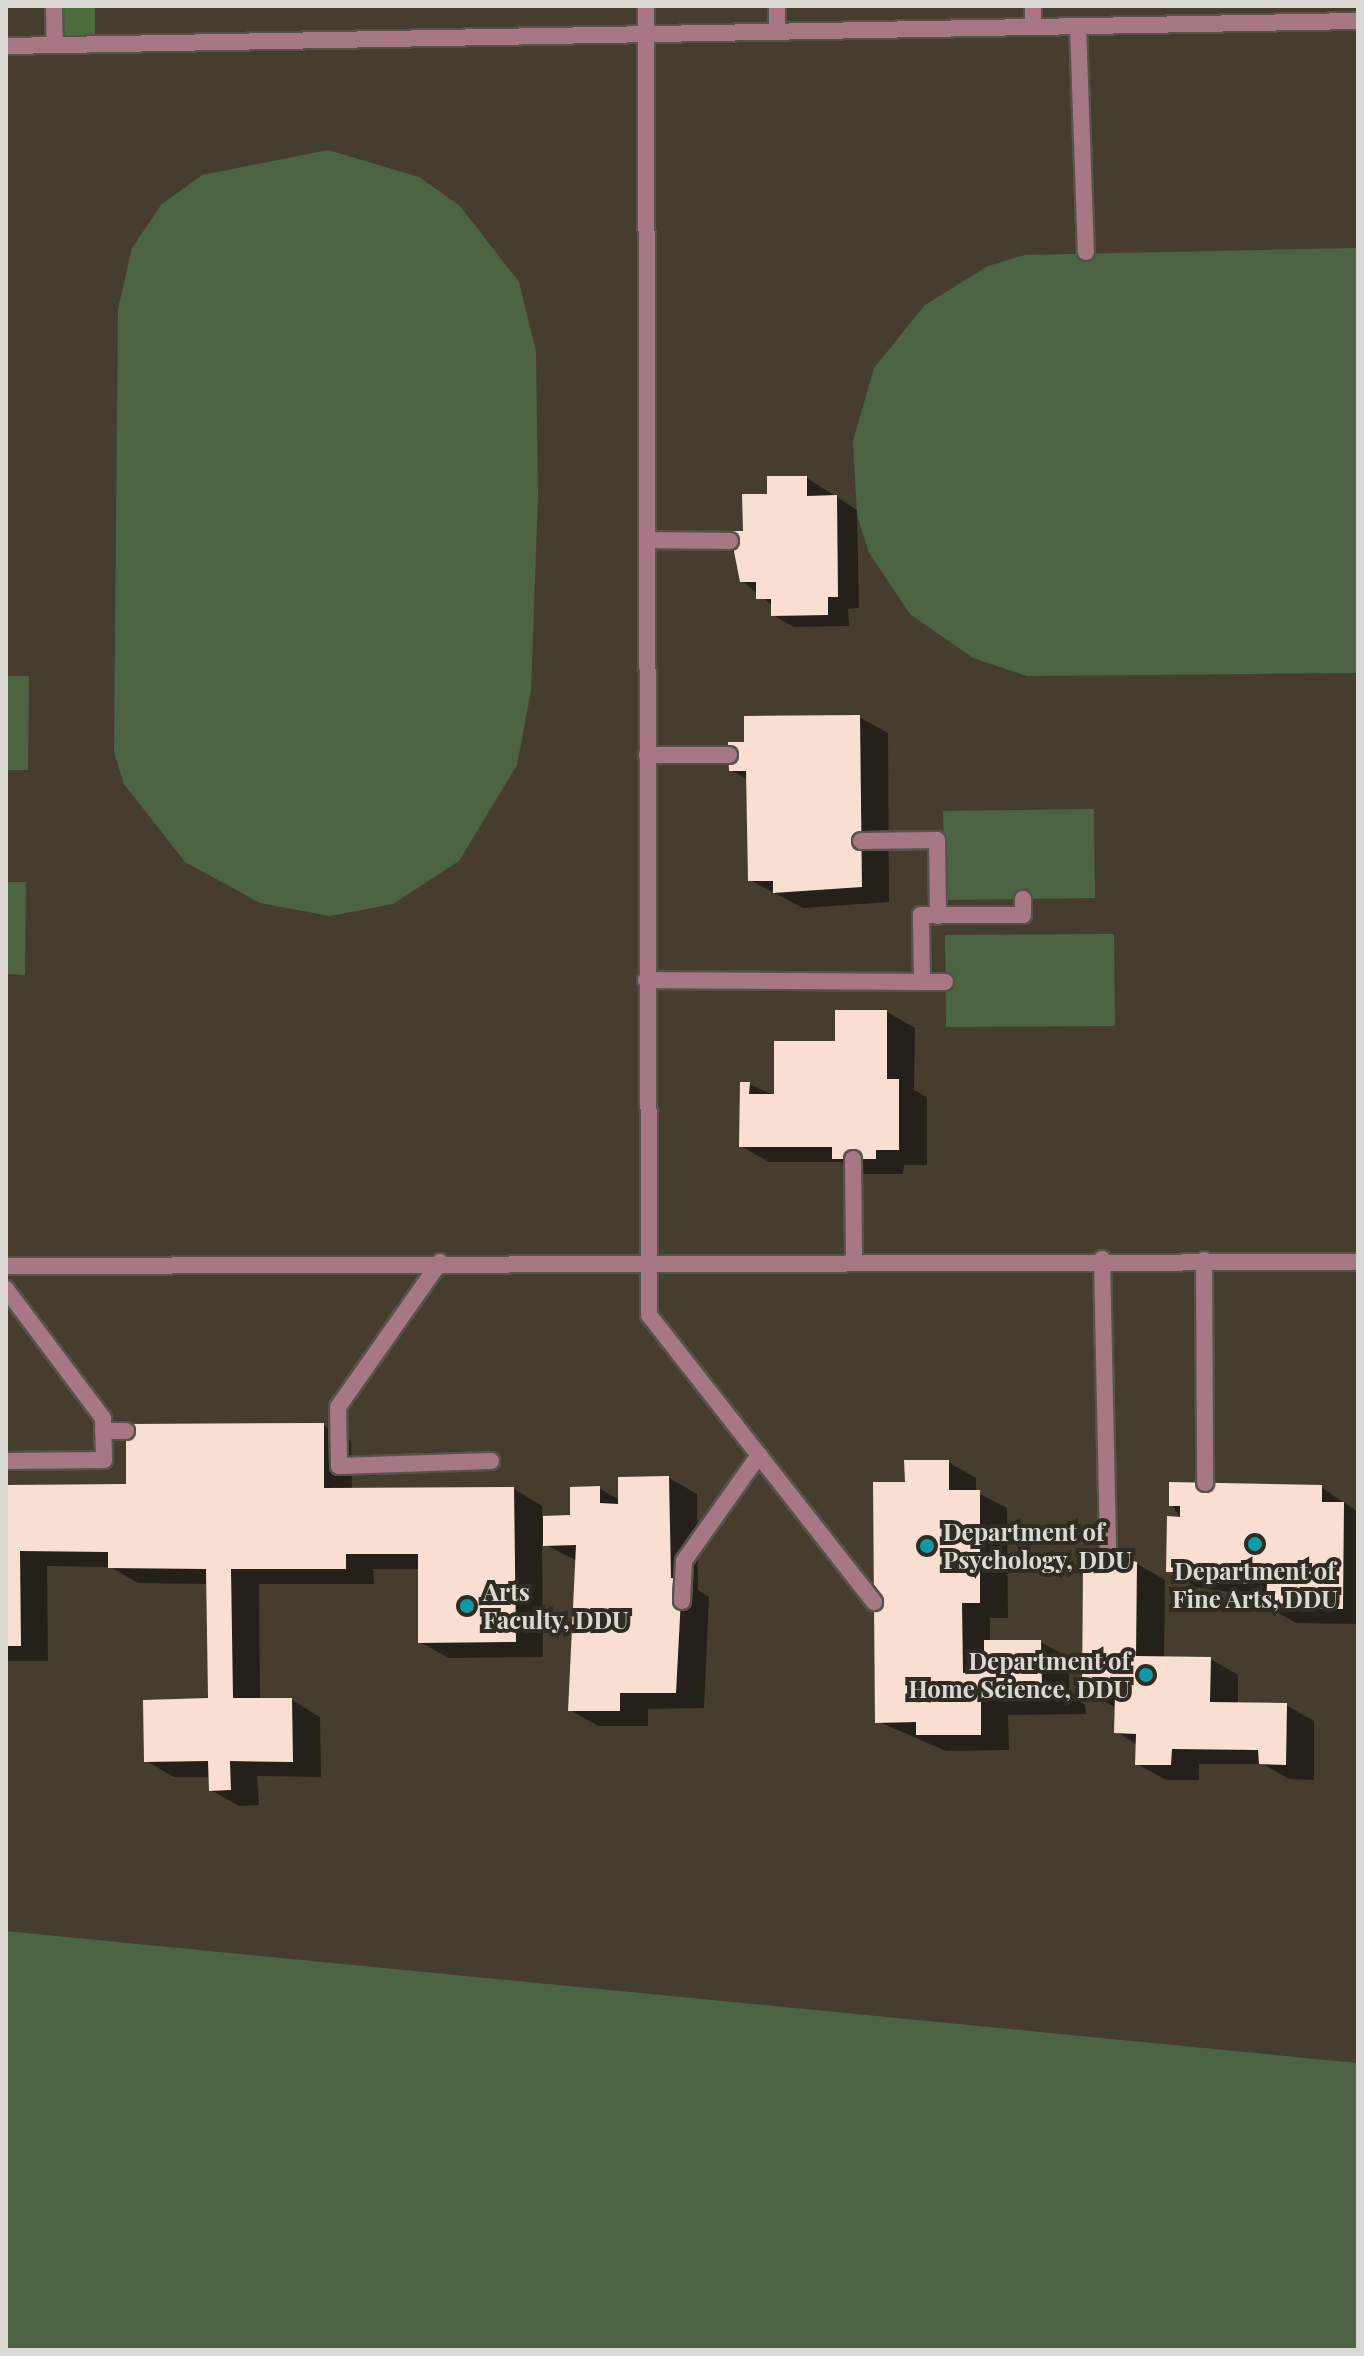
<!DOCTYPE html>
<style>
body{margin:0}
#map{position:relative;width:1364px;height:2356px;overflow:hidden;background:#3a352d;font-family:"Playfair Display",serif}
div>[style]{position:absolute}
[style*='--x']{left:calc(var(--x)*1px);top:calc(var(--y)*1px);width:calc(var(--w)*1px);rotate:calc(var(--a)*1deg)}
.built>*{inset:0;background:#463d2f}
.green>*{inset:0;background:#4d6442}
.forest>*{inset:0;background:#4c6c3c}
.shadow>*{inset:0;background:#0007}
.building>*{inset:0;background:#f9dfd2}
.roads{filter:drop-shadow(2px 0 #57534b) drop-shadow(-2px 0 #57534b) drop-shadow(0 2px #57534b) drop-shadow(0 -2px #57534b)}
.service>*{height:16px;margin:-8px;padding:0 8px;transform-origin:8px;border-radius:8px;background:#a87784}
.dots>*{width:22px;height:22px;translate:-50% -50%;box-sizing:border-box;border:4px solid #302b23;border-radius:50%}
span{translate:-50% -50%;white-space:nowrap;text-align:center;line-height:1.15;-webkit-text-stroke:8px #302b23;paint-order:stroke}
.poi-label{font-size:24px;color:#dcd9d4;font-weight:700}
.left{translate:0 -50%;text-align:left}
.right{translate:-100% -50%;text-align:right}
.frame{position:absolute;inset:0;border:8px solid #dcd9d4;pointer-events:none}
</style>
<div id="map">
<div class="built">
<i style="clip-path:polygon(6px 6px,1358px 6px,1358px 2063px,6px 1931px)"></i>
</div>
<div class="green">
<i style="clip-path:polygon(328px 150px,419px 177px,460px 206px,519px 282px,536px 351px,538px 496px,531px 691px,517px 765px,459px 861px,393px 904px,330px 916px,260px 903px,185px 862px,124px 784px,114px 752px,118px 309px,132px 248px,161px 205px,202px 175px)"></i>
<i style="clip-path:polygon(1358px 248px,1358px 673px,1027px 676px,973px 658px,910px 614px,869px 553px,857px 515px,853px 441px,874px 368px,925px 305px,988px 266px,1025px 255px)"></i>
<i style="clip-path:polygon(6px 676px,29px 676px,28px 770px,6px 770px)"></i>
<i style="clip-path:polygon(1094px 809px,1095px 898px,945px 900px,943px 811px)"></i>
<i style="clip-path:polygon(6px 882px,26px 882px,25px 975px,6px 974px)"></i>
<i style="clip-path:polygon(1114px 934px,1115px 1026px,946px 1027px,945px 935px)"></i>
<i style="clip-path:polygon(6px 1931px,1358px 2063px,1358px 2350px,6px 2350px)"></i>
</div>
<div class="forest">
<i style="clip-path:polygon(54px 6px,95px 6px,95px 44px,55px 45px)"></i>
</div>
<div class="shadow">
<i style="clip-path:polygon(807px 478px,857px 510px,859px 608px,848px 609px,849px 626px,794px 627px,773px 615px,773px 606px,742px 581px,741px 556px,732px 551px,732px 533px,745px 533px,769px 496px)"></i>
<i style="clip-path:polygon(859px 717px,888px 733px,889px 902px,803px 908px,750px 880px,748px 780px,731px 770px)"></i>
<i style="clip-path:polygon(887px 1012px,915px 1028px,914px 1090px,927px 1097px,927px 1165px,904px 1165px,903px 1174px,862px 1174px,841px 1162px,769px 1162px,741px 1146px,749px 1084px,776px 1096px)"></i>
<i style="clip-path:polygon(323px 1425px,351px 1441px,352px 1490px,514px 1489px,542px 1506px,542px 1518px,572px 1517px,599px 1488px,620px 1500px,669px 1478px,697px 1494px,698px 1590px,709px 1597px,704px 1708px,648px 1709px,648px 1726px,598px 1726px,570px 1710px,577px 1561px,542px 1543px,543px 1657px,449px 1658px,420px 1642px,420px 1569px,373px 1569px,374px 1584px,259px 1584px,260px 1700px,292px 1700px,320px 1717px,321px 1777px,257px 1776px,259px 1805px,239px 1806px,211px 1790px,210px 1777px,174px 1777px,146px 1761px,210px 1700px,209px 1584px,138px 1583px,110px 1567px,47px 1566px,48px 1661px,6px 1661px,6px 1487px,128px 1486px)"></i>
<i style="clip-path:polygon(948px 1462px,976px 1478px,976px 1492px,1007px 1508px,1008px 1618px,990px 1618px,990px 1642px,1041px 1642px,1069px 1658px,1069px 1695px,1085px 1705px,1086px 1714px,1008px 1715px,1009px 1750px,946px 1751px,877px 1721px,907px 1484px)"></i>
<i style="clip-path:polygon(1321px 1487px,1358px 1512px,1358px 1624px,1296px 1623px,1268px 1607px,1268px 1598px,1196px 1587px,1168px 1570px,1182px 1519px,1171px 1505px)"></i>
<i style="clip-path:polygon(1137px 1564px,1165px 1580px,1164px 1658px,1210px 1659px,1238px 1675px,1238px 1704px,1286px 1705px,1314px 1721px,1314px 1780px,1289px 1779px,1263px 1764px,1199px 1764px,1199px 1780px,1166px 1780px,1137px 1764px,1138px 1745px,1116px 1732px,1117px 1708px,1084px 1692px)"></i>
</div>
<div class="building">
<i style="clip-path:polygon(767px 476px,807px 476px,807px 496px,837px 495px,838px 597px,828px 597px,828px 615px,771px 616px,771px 599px,756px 599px,756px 582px,740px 582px,730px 531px,743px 531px,742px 494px,767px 494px)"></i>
<i style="clip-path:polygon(860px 715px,862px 887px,773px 893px,773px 881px,748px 881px,746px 771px,729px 771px,728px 742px,744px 742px,744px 716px)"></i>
<i style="clip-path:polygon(835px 1010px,887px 1010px,887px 1079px,899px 1079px,899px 1150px,876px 1150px,876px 1159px,832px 1159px,832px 1147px,739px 1147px,740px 1082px,750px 1082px,749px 1094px,774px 1094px,774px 1041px,835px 1041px)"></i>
<i style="clip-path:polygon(324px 1423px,324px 1488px,514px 1487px,516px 1642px,418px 1643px,418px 1554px,346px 1554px,346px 1569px,231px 1569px,233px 1698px,292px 1698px,293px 1762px,230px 1761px,231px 1790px,209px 1791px,208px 1761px,144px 1762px,143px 1700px,208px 1698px,206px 1569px,108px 1568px,108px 1552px,20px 1551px,21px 1646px,6px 1646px,6px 1485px,126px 1484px,126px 1424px)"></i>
<i style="clip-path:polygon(904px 1460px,949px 1460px,949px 1490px,980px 1490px,980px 1603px,962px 1603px,963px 1673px,984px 1672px,984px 1640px,1041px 1640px,1042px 1687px,1058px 1686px,1058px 1699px,981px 1700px,981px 1735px,916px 1735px,916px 1722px,875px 1723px,873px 1482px,905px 1482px)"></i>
<i style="clip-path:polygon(669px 1476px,671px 1578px,682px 1579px,676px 1693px,620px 1693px,620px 1711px,568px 1711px,576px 1545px,543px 1546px,543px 1516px,570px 1515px,570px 1487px,600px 1486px,600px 1503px,618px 1504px,618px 1477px)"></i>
<i style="clip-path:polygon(1169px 1482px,1322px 1485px,1322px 1502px,1344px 1502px,1343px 1609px,1266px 1608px,1267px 1584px,1218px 1583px,1218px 1572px,1166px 1572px,1167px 1516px,1180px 1517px,1180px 1506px,1169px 1506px)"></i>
<i style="clip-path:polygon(1096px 1553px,1137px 1562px,1136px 1656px,1211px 1657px,1210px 1702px,1287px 1703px,1286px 1765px,1259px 1764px,1258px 1750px,1172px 1749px,1171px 1765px,1135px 1765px,1136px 1734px,1114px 1733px,1115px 1694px,1082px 1693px,1083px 1566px,1096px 1565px)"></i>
</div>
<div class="roads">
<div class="service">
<i style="--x:54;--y:6;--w:39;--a:89"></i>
<i style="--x:646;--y:6;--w:1309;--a:89.87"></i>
<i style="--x:649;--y:1315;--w:365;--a:51.9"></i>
<i style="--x:777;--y:6;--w:26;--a:90"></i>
<i style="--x:1033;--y:6;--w:21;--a:90"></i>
<i style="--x:1078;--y:26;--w:226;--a:88"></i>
<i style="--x:6;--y:46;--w:1352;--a:-1.06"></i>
<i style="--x:648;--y:540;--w:82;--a:0.7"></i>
<i style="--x:647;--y:755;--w:82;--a:0"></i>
<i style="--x:861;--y:841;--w:76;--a:-0.8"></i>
<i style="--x:937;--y:840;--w:76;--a:89.2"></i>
<i style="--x:646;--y:980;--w:276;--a:0.4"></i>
<i style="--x:922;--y:982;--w:67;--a:-90.9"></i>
<i style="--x:921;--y:915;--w:102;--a:0"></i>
<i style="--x:1023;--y:915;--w:16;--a:-90"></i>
<i style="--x:922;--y:982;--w:23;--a:0"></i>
<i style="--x:853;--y:1159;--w:101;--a:89.4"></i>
<i style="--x:1102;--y:1259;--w:294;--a:88.8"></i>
<i style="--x:1204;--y:1260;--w:223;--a:89.7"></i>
<i style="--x:440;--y:1262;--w:177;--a:125.1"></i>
<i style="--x:338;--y:1407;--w:59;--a:89"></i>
<i style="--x:339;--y:1466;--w:152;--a:-1.9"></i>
<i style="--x:6;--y:1266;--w:1352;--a:-0.17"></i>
<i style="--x:6;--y:1289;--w:161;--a:53.1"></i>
<i style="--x:103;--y:1418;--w:42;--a:88.6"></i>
<i style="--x:104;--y:1460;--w:98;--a:179.4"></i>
<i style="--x:103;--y:1431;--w:23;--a:0"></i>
<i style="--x:682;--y:1601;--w:40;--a:-87.1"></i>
<i style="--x:684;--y:1561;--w:130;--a:-54.7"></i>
</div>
</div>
<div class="dots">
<i style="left:1255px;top:1544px;background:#0f9aa8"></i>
<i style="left:927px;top:1546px;background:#0f9aa8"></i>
<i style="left:467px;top:1606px;background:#0f9aa8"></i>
<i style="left:1146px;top:1675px;background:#0f9aa8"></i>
</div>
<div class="poi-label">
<span class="left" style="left:943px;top:1546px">Department of<br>Psychology, DDU</span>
<span style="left:1255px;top:1585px">Department of<br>Fine Arts, DDU</span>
<span class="left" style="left:483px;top:1606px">Arts<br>Faculty, DDU</span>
<span class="right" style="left:1130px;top:1675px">Department of<br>Home Science, DDU</span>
</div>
<div class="frame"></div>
</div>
